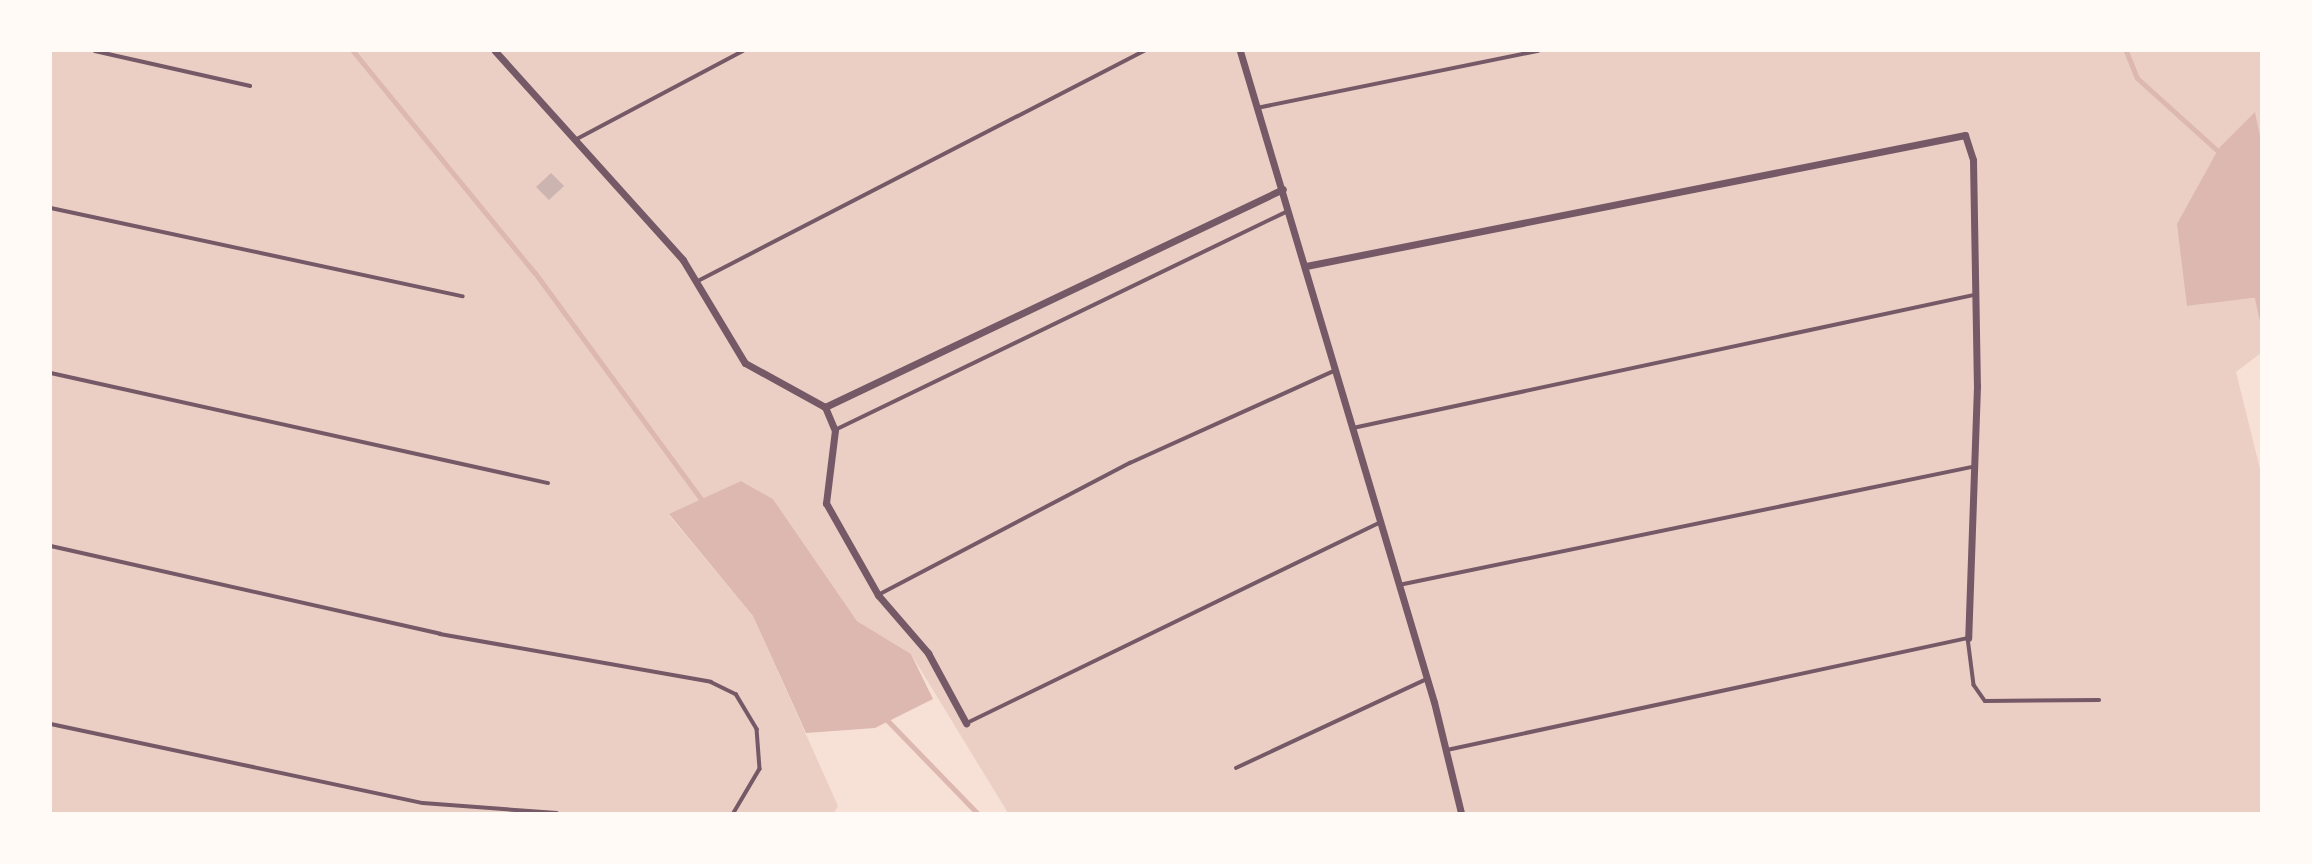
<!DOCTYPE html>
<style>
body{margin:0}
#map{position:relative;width:2312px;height:864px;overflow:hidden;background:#f7e1d7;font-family:Manrope,sans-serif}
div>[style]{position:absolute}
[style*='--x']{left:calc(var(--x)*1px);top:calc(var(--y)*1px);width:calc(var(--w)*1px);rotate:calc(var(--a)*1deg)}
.green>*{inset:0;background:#ebcfc5}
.water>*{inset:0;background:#dcb8b0}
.stream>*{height:5px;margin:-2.5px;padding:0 2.5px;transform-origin:2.5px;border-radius:2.5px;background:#dcb8b0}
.building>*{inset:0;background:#ccb4b1}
.service>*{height:3.5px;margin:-1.75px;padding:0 1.75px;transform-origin:1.75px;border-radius:1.75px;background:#755966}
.minor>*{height:7px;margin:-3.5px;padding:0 3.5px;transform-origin:3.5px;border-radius:3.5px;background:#755966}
span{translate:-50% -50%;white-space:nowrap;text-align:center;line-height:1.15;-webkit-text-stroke:5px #fffaf5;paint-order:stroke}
.frame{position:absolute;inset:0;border:52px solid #fffaf5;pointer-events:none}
</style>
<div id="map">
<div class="green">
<i style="clip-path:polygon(51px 51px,2261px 51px,2261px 140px,2255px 113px,2187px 306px,2261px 297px,2261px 353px,2236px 372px,2261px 473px,2261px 813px,1008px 813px,911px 654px,857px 621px,773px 499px,741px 481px,669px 515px,753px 616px,838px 806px,834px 813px,51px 813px)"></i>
</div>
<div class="water">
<i style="clip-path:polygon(2255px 112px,2261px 140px,2261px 297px,2187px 306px,2177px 224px,2219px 148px)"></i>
<i style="clip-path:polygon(741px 481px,773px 499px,857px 621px,911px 654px,933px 699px,875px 728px,806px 733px,753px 616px,669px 514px)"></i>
</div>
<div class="stream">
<i style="--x:353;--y:51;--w:287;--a:50.7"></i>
<i style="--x:535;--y:273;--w:290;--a:53.7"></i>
<i style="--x:2126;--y:51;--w:29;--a:68"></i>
<i style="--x:2137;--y:78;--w:113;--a:42.1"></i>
<i style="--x:2256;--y:293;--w:25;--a:78"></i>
<i style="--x:885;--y:718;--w:132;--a:45.9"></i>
</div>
<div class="building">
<i style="clip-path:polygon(551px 173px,564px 186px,549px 200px,536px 187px)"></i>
</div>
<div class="service">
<i style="--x:95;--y:51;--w:159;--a:12.7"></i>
<i style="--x:1257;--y:108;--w:287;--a:-11.5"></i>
<i style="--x:575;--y:140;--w:190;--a:-27.9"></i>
<i style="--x:51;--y:208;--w:421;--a:12.1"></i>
<i style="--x:696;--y:282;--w:504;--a:-27.28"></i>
<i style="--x:51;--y:373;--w:509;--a:12.48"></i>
<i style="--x:1353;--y:428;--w:635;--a:-12.09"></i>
<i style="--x:835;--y:430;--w:503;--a:-25.8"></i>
<i style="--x:51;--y:546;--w:399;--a:12.7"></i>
<i style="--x:440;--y:634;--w:275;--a:10"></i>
<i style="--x:711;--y:682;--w:28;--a:26"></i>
<i style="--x:736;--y:694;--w:41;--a:59"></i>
<i style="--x:757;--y:729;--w:40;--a:85.7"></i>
<i style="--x:760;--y:769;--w:51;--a:120.6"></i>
<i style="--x:1399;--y:585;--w:585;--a:-11.64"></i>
<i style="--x:880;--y:594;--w:282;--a:-27.7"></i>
<i style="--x:1130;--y:463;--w:224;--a:-24.3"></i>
<i style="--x:967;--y:723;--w:458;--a:-25.9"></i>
<i style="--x:51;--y:724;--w:380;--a:12"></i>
<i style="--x:423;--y:803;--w:134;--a:4.3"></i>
<i style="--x:1447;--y:750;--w:533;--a:-12.13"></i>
<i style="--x:1968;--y:638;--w:47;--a:82.7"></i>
<i style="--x:1974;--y:685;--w:19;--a:55"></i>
<i style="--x:1985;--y:701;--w:114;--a:-0.5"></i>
<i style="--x:1236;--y:768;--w:208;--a:-25"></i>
</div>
<div class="minor">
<i style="--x:495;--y:51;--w:281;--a:48"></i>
<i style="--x:683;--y:260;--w:120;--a:59"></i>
<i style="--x:745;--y:363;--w:91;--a:28.8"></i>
<i style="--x:825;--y:407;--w:25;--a:67"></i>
<i style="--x:835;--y:430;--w:74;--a:97"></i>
<i style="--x:826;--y:503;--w:106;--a:60.5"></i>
<i style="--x:878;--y:595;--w:77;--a:49.2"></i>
<i style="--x:928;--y:653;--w:80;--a:61.5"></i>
<i style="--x:1240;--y:51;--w:679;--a:73.41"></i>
<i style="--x:1434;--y:702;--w:114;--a:76.3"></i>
<i style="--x:1306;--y:266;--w:672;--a:-11.24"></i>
<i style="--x:1965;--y:135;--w:26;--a:72"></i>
<i style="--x:1973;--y:160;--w:226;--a:89"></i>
<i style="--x:1977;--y:386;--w:252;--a:92"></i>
<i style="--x:825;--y:407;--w:507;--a:-25.45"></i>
</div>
<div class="frame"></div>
</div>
